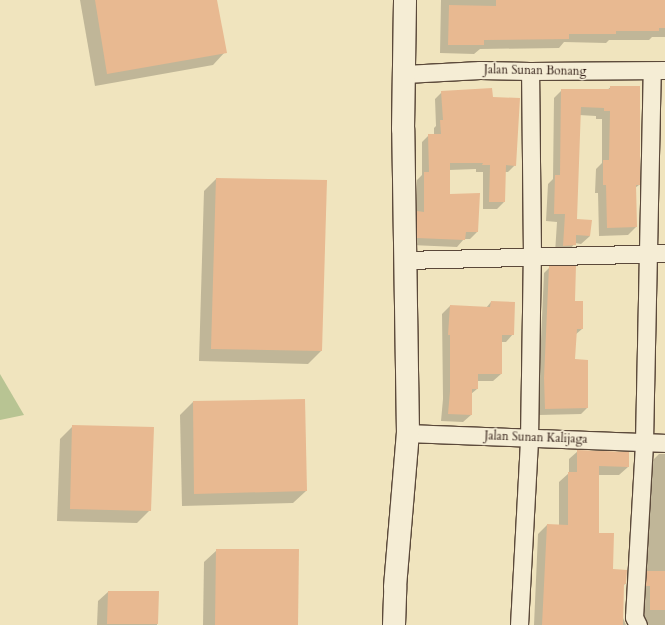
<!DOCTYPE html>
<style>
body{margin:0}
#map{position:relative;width:665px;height:625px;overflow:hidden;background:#f0e4be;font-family:Cardo,serif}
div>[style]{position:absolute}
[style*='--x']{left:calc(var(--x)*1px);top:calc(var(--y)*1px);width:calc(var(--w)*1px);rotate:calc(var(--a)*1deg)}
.green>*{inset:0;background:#b8c493}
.shadow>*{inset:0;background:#0003}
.building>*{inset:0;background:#e8b991}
.roads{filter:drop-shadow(1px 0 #5b493a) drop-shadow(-1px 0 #5b493a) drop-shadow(0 1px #5b493a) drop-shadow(0 -1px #5b493a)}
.street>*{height:17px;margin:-8.5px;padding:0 8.5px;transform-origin:8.5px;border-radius:8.5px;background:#f5edd5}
.secondary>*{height:22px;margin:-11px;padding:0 11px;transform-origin:11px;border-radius:11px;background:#f5edd5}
span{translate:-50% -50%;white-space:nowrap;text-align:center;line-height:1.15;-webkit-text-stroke:3px #f5edd5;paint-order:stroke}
.street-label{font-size:12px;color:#29150e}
</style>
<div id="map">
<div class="green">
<i style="clip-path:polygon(0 374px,24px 415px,0 420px)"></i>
</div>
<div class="shadow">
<i style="clip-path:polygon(80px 0,216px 0,225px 52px,213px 65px,95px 86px)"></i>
<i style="clip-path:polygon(441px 0,665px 0,665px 37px,652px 37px,649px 40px,609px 40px,606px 43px,564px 42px,559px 48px,480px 49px,474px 54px,440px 53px)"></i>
<i style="clip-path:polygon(611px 87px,639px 185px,635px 188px,636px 227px,628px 235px,599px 236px,598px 193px,595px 193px,596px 169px,602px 163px,602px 119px,596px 119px,596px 116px,579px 115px,576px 220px,590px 236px,581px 244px,575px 243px,567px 253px,555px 253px,557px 222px,546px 221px,548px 184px,553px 179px,554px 98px,562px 90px,607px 90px)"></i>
<i style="clip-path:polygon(442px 92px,492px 98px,515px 165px,508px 172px,504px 172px,504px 202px,497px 209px,483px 209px,483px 172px,476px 172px,476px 169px,449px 170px,449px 195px,477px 232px,470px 239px,464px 239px,457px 247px,411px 245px,410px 219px,417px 212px,417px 180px,422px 175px,422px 142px,429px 135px,434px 135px,434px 128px,436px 126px,435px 99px)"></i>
<i style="clip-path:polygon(216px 179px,321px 351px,308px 364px,199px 361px,204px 191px)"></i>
<i style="clip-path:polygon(550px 267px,574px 302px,582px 329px,575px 335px,574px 360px,587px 408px,581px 414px,539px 415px,539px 385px,544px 273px)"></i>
<i style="clip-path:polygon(491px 302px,513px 334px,506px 342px,501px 342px,501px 374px,493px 381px,477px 381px,477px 389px,471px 394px,471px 415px,463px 422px,441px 421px,443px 399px,442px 314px,450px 306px,486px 308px)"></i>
<i style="clip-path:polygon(193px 402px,306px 491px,293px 503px,182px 506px,180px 415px)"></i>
<i style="clip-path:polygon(73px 426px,150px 510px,137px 523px,57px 521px,60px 439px)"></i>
<i style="clip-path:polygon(578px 451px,628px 467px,619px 475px,598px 475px,598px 534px,612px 570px,626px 571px,625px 584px,623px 586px,623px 618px,626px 625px,534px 625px,538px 534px,547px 525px,559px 525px,559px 482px,569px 473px,569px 459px)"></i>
<i style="clip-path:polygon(659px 454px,665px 454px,665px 625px,641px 625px,638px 581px,647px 570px,650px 463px)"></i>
<i style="clip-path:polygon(217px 550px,297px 625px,203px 625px,204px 562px)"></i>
<i style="clip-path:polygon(108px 592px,158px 592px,157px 625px,97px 625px,98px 601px)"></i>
</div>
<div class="building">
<i style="clip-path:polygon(95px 0,217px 0,227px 53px,107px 74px)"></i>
<i style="clip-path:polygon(496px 0,665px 0,665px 28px,659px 28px,659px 31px,616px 31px,616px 34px,569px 34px,569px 39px,484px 40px,484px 45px,448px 45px,449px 5px,496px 6px)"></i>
<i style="clip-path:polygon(610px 86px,640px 86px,640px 185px,636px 185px,637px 227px,607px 228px,606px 185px,603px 185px,603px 160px,609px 160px,610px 111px,604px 111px,604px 108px,581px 107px,577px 219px,592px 220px,590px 236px,576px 235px,576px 245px,563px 246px,565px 214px,554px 214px,555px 175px,560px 175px,561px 89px,610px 89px)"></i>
<i style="clip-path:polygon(492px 88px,493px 97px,520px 98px,516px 166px,506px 165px,505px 202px,489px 202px,490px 165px,482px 165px,483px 163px,450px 163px,450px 194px,480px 193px,478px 232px,466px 232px,465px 240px,417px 238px,417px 211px,424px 212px,424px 172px,429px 172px,428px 134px,441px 134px,440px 120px,443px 120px,441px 91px)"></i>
<i style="clip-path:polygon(216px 178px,327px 180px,322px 351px,211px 349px)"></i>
<i style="clip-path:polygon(576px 265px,575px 301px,583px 301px,583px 329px,577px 329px,575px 359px,588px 360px,588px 408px,545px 409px,544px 378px,549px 266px)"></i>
<i style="clip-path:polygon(491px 301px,515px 302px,514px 335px,502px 335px,502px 374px,478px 374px,478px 389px,472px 389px,472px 415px,448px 414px,450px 391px,450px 335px,448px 335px,450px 305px,490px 307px)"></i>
<i style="clip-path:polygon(305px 399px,307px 491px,194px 494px,193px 401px)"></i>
<i style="clip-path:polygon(72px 425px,154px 427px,151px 511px,70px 509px)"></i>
<i style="clip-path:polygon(577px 450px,629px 452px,629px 467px,599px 466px,599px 533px,614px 533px,613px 569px,627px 570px,626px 584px,624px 584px,623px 625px,542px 625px,547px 524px,568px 525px,568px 472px,577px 472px)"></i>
<i style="clip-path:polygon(216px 549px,299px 549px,298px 625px,215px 625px)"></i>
<i style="clip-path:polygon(647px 571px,665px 571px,665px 610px,650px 610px,650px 586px,646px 586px)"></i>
<i style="clip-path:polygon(108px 591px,159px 591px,158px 624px,107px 624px)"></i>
</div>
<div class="roads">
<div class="street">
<i style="--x:405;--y:74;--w:75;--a:-3.1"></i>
<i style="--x:480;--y:70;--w:50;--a:1.1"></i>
<i style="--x:530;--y:71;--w:135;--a:-0.4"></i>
<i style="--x:405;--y:260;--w:260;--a:-1.5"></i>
<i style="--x:408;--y:433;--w:257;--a:2.2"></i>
<i style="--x:519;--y:625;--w:186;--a:-86.9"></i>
<i style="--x:529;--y:439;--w:183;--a:-89.1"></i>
<i style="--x:532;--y:256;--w:185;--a:-90.6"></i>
<i style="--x:638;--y:625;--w:9;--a:-117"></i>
<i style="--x:634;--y:617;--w:175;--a:-86.7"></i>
<i style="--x:644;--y:442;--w:371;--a:-88.8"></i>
</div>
<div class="secondary">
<i style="--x:394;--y:625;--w:38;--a:-88"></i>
<i style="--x:395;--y:587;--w:155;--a:-85.2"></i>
<i style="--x:408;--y:433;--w:304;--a:-90.9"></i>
<i style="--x:403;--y:129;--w:129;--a:-89.1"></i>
</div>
</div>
<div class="street-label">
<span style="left:535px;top:71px;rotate:1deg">Jalan Sunan Bonang</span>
<span style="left:536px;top:438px;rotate:2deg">Jalan Sunan Kalijaga</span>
</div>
</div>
